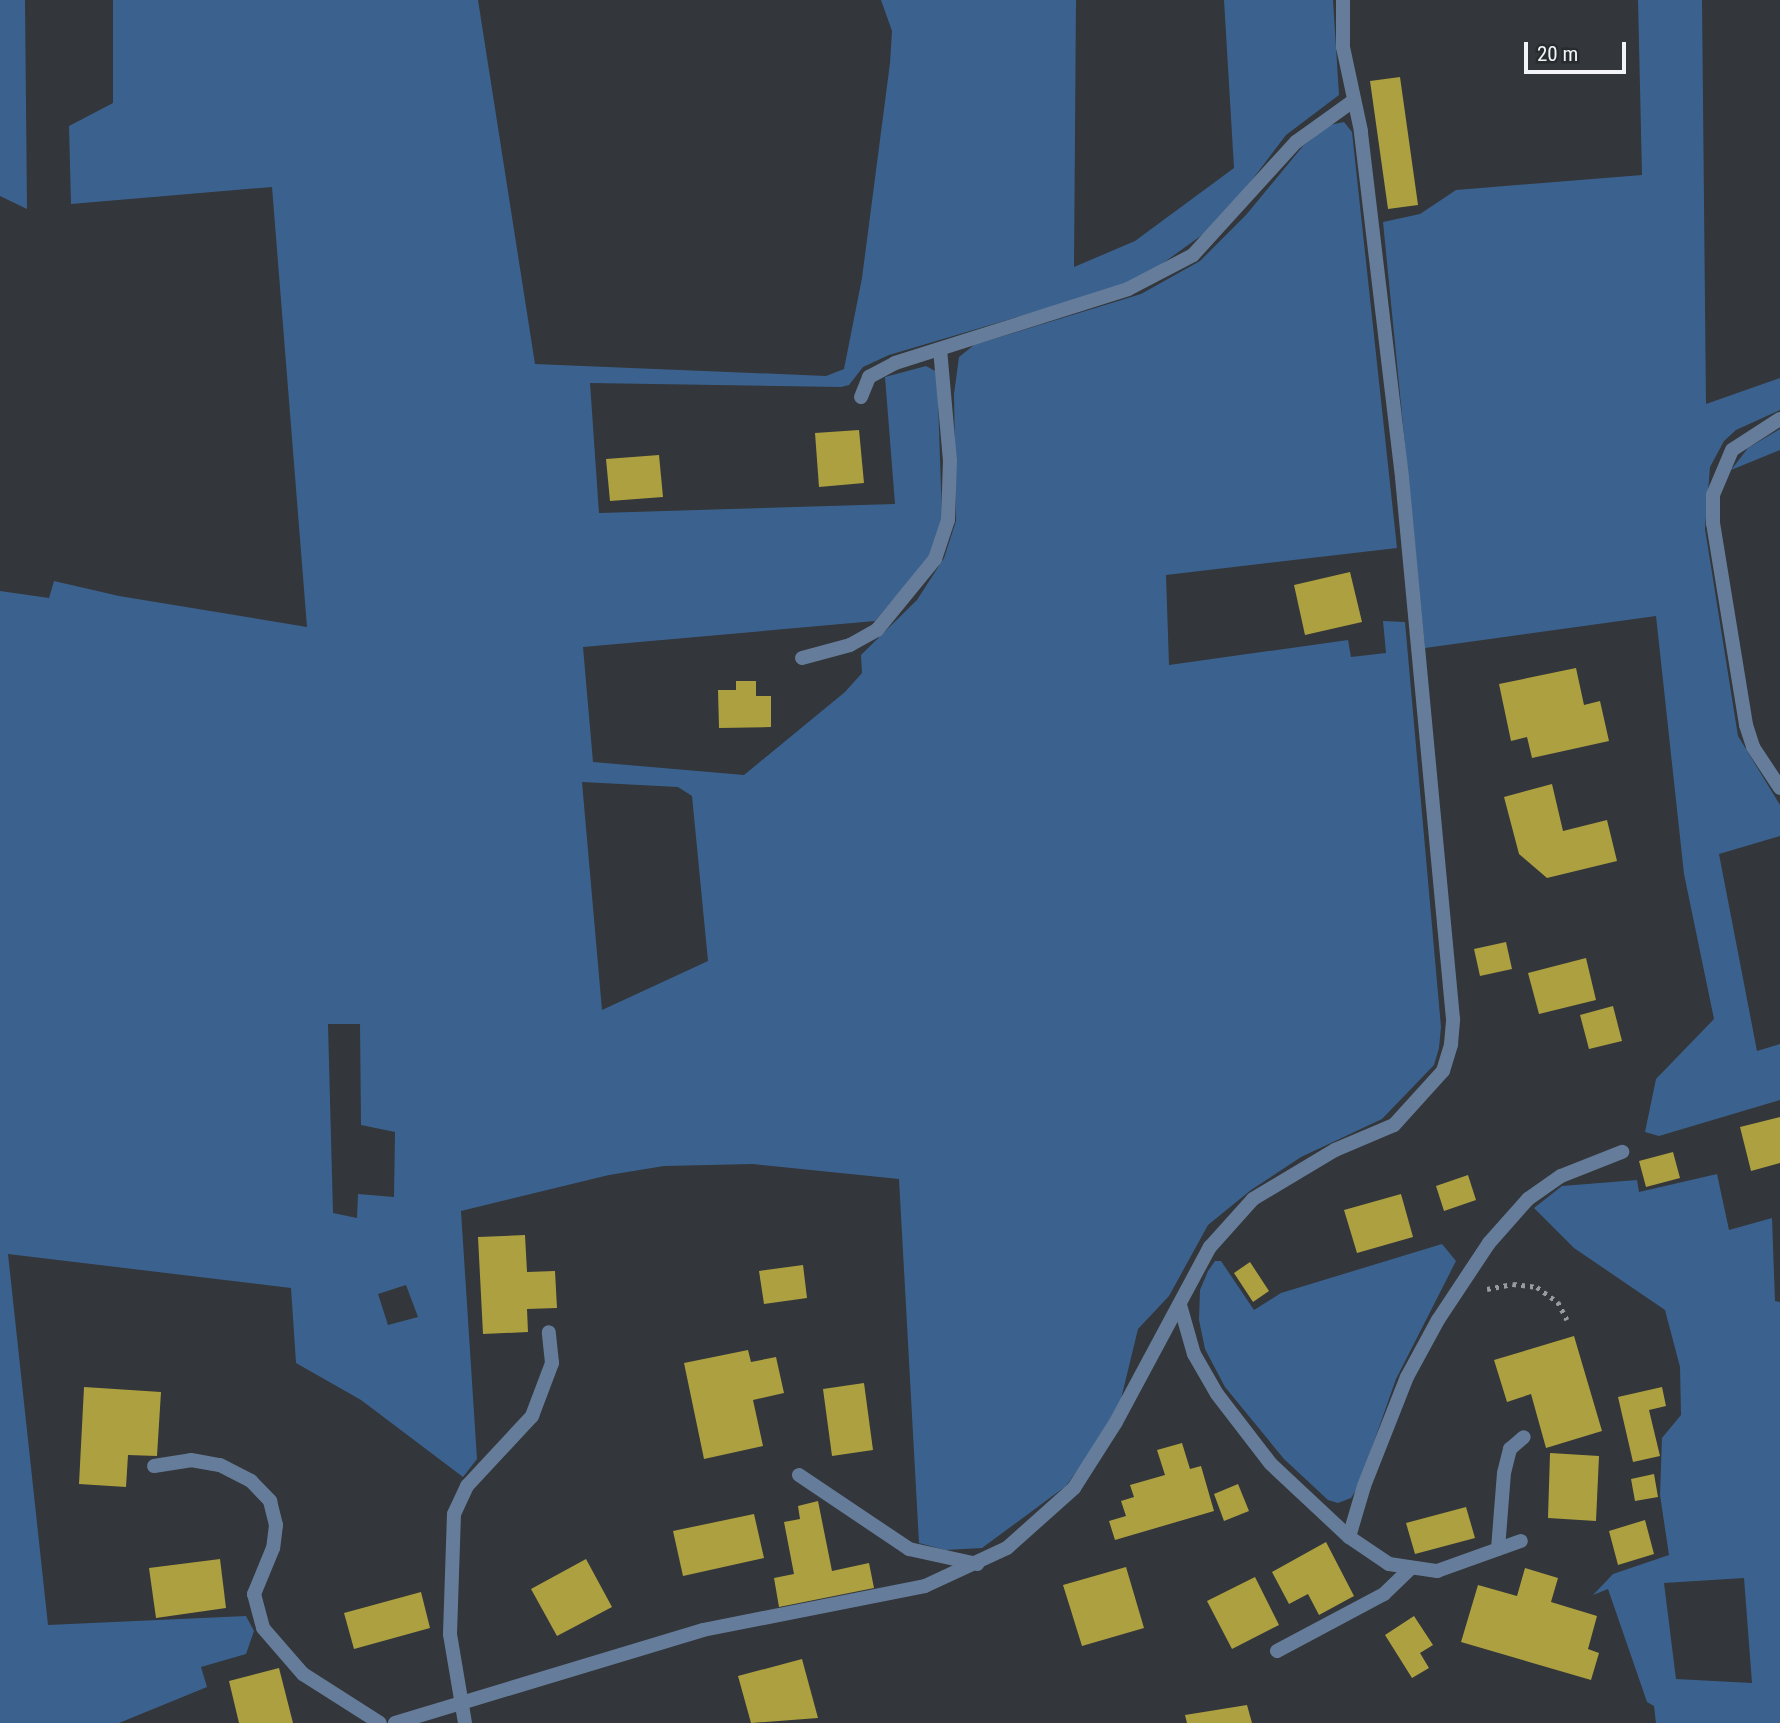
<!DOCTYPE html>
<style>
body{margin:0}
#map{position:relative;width:1780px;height:1723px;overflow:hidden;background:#33363a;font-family:"Roboto Condensed",sans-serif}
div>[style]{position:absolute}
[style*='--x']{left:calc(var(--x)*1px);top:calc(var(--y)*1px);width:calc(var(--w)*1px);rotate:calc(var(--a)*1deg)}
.green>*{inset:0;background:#3b628e}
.building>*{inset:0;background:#ada040}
.path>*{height:4.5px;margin-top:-2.25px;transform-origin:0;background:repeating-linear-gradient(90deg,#999b9f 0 3.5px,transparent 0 8.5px)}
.lane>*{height:14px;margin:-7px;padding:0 7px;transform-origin:7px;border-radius:7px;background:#657d9a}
.street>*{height:14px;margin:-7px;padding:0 7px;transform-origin:7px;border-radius:7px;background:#657d9a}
span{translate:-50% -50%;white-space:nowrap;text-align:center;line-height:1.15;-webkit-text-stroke:7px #292c2f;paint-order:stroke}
.scale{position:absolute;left:1524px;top:42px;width:102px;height:32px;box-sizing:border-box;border:4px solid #f2f4f7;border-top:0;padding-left:9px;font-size:21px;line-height:24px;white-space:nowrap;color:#f2f4f7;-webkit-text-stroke:5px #292c2f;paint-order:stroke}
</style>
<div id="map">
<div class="green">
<i style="clip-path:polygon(0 0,25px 0,27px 209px,0 196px)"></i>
<i style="clip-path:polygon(evenodd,113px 0,478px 0,535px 364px,826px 376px,844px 369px,862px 278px,890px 63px,892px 31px,881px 0,1076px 0,1074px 267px,1135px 241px,1234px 168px,1224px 0,1333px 0,1339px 95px,1286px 135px,1220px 222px,1152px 271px,1115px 288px,889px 355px,863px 367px,849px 385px,841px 387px,590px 383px,599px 513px,895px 504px,885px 377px,926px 366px,937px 372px,942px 516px,931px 555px,875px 621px,583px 647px,593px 762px,744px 775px,845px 692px,862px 673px,861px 655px,917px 600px,944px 558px,956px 521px,954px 394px,959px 357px,974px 345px,1141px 294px,1200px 261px,1246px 215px,1303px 146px,1330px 125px,1344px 122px,1352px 132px,1397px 548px,1166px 575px,1169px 665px,1348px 640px,1351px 657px,1386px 653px,1383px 621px,1405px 622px,1441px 1027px,1439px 1048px,1434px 1065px,1382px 1119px,1301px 1157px,1251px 1190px,1208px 1225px,1169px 1296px,1138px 1329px,1121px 1399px,1101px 1437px,1066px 1486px,982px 1548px,945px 1550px,919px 1543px,899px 1179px,753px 1164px,664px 1166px,609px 1175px,461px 1211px,477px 1459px,463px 1477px,361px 1400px,296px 1363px,291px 1288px,8px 1254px,48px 1625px,246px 1616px,254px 1631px,246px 1654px,201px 1667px,207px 1687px,119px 1723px,0 1723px,0 591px,49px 598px,54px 581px,119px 596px,307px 627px,272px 187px,71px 204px,69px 126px,113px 103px,113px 0,582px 782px,678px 787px,692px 796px,708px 961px,602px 1010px,582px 782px,113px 0,328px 1024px,360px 1024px,361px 1125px,395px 1132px,394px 1197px,358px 1194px,357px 1218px,333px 1213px,328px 1024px,113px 0,406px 1285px,418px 1317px,388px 1325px,378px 1294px,406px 1285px)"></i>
<i style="clip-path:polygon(1638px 0,1702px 0,1706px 404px,1780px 378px,1780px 410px,1736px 430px,1724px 441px,1710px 467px,1705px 529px,1738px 736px,1780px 805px,1780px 836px,1719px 854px,1757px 1051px,1780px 1044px,1780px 1100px,1659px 1136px,1645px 1132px,1656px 1079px,1714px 1019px,1684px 874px,1656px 616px,1425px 648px,1383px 222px,1420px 214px,1456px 190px,1642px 175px)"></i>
<i style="clip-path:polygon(1780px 429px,1780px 450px,1731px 470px,1748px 448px)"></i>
<i style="clip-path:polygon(evenodd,1717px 1174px,1729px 1230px,1772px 1218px,1775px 1301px,1780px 1302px,1780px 1723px,1656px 1723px,1654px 1706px,1647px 1702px,1608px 1589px,1593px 1595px,1613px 1574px,1669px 1555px,1660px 1495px,1662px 1438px,1681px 1415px,1680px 1367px,1665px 1310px,1574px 1248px,1534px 1208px,1562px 1186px,1637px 1180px,1639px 1192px,1717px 1174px,1744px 1578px,1752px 1683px,1676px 1679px,1664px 1583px,1744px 1578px)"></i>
<i style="clip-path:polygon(1442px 1244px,1456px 1261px,1396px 1379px,1358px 1487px,1351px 1498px,1338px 1503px,1328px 1500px,1284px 1459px,1225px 1387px,1205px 1349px,1199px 1320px,1200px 1290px,1208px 1271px,1215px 1261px,1221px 1261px,1254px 1310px,1281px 1293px)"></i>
</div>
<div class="building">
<i style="clip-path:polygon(1400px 77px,1418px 205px,1388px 209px,1370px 81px)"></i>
<i style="clip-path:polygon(859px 430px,864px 483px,819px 487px,815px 433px)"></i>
<i style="clip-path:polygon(659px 455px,663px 497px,610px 501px,606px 459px)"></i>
<i style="clip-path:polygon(1350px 572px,1362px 622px,1305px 635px,1294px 585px)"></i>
<i style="clip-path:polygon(1576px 668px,1584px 705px,1600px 701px,1609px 741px,1532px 758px,1527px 737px,1511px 741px,1499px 684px)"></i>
<i style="clip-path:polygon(736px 681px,756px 681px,756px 696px,771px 696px,771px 727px,719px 728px,718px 690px,736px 690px)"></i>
<i style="clip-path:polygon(1552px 784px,1563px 831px,1607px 820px,1617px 861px,1547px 878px,1519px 854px,1504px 797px)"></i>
<i style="clip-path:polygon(1506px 942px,1512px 969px,1480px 976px,1474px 949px)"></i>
<i style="clip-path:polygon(1586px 958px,1596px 1000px,1539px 1014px,1528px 973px)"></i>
<i style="clip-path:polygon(1613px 1006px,1622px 1041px,1589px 1049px,1580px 1015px)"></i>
<i style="clip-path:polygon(1780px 1117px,1780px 1163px,1751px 1171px,1740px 1127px)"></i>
<i style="clip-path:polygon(1673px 1152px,1680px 1178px,1646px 1187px,1639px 1161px)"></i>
<i style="clip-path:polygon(1468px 1175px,1476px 1200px,1444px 1211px,1436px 1186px)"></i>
<i style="clip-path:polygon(1401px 1194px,1413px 1237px,1357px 1253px,1344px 1210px)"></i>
<i style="clip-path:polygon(525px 1235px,527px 1272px,555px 1271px,557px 1308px,527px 1309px,528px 1332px,483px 1334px,478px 1237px)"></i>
<i style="clip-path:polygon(1250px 1262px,1269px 1291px,1253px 1302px,1234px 1273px)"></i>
<i style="clip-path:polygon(803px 1265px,807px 1298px,764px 1304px,759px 1271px)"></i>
<i style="clip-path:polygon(1574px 1336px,1602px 1431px,1546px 1448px,1531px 1394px,1507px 1402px,1494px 1360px)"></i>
<i style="clip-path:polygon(748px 1350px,751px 1362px,776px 1357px,784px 1393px,753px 1400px,763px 1446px,704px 1459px,684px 1363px)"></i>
<i style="clip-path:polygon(864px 1383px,873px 1450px,832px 1456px,823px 1389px)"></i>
<i style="clip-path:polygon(84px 1387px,161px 1392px,157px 1456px,128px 1455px,126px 1487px,79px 1484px)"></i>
<i style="clip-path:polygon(1662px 1387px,1666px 1406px,1649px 1410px,1660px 1456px,1633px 1462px,1618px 1397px)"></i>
<i style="clip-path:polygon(1182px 1443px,1190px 1469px,1201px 1466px,1214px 1511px,1115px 1540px,1109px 1521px,1126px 1516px,1121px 1501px,1134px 1497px,1130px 1485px,1165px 1475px,1157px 1450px)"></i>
<i style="clip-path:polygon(1550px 1453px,1599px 1456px,1596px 1521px,1548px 1518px)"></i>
<i style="clip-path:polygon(1654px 1474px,1658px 1497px,1635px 1501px,1631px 1479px)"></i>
<i style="clip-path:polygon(1238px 1484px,1249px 1511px,1224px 1521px,1214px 1494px)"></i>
<i style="clip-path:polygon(818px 1501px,832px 1571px,869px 1563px,874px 1588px,779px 1607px,774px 1578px,794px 1574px,784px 1522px,800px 1519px,798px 1506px)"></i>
<i style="clip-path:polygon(1466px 1507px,1475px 1538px,1415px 1554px,1406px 1523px)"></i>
<i style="clip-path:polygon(754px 1514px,764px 1558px,683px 1576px,673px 1531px)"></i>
<i style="clip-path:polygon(1645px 1520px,1654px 1554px,1618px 1565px,1609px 1531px)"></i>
<i style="clip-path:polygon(1326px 1542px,1354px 1596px,1319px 1615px,1308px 1594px,1289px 1604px,1272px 1572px)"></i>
<i style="clip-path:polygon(220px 1559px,226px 1608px,156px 1618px,149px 1568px)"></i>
<i style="clip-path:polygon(586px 1559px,612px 1607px,557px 1636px,531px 1589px)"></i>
<i style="clip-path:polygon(1126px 1567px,1144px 1628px,1082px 1646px,1063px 1585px)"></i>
<i style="clip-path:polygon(1525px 1568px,1558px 1578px,1551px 1602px,1597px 1616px,1588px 1649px,1599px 1653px,1591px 1680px,1461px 1642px,1478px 1585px,1517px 1596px)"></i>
<i style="clip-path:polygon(1255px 1577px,1279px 1625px,1232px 1649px,1207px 1601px)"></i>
<i style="clip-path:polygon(421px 1592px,430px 1628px,354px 1649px,344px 1613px)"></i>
<i style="clip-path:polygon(1414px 1616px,1433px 1645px,1420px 1653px,1429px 1668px,1412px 1678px,1385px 1635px)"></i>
<i style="clip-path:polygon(802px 1659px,818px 1718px,751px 1723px,738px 1676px)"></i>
<i style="clip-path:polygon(279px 1668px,293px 1723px,239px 1723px,229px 1681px)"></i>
<i style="clip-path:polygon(1247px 1705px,1252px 1723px,1187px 1723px,1185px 1715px)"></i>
</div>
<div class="path">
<i style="--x:1487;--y:1289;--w:26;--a:-11"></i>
<i style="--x:1513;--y:1284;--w:24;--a:7"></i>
<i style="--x:1537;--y:1287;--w:26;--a:36"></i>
<i style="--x:1558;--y:1302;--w:20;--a:63"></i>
</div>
<div class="lane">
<i style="--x:861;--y:397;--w:22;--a:-68"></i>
<i style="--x:869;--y:377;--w:30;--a:-28"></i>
<i style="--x:895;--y:363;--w:244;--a:-17.6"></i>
<i style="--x:1128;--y:289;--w:73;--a:-27.6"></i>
<i style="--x:1193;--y:255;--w:153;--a:-47.7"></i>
<i style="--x:1296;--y:142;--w:70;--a:-35.7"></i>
<i style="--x:802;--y:658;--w:50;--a:-15.2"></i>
<i style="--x:850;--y:645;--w:31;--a:-29"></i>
<i style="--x:877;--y:630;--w:92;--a:-50.8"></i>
<i style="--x:935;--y:559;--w:41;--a:-71.6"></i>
<i style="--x:948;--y:520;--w:59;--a:-88.1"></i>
<i style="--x:950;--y:461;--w:111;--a:-95.1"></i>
<i style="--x:154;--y:1466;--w:37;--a:-9"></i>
<i style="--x:191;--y:1460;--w:29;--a:10"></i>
<i style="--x:220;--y:1465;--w:35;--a:27"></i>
<i style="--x:251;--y:1481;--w:28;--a:46"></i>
<i style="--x:270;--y:1501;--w:25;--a:76"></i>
<i style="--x:276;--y:1525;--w:23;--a:97"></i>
<i style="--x:273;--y:1548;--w:50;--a:112.4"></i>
<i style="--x:254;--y:1594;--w:35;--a:75"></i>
<i style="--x:263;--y:1628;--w:61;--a:49"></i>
<i style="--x:303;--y:1674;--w:91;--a:32.5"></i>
<i style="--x:799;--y:1475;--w:133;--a:33.9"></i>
<i style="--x:909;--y:1549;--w:70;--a:12.4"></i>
<i style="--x:1498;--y:1549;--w:76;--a:-85.5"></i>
<i style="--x:1504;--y:1473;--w:25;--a:-76"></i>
<i style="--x:1510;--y:1449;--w:18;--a:-41"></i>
<i style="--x:1277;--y:1651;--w:121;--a:-28"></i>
<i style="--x:1384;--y:1594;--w:35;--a:-44"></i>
<i style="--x:465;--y:1723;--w:90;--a:-99.6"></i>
<i style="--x:450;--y:1634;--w:120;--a:-88.1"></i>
<i style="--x:454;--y:1514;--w:31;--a:-65"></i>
<i style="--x:467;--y:1486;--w:96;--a:-47.1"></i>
<i style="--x:532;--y:1416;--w:57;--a:-69.3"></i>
<i style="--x:552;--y:1363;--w:31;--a:-96"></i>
</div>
<div class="street">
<i style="--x:1780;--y:419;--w:57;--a:147.1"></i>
<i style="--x:1732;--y:450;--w:49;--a:112.9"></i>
<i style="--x:1713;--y:495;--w:28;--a:90"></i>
<i style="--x:1713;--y:523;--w:205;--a:80.7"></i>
<i style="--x:1746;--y:725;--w:23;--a:72"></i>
<i style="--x:1753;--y:747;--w:49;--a:56.6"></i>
<i style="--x:1180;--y:1305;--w:51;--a:74.1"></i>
<i style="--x:1194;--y:1354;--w:46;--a:60.1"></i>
<i style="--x:1217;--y:1394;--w:88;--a:52.4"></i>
<i style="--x:1271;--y:1464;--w:107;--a:43.1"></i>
<i style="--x:1349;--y:1537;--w:48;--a:34"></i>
<i style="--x:1389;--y:1564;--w:49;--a:8.3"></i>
<i style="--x:1437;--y:1571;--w:89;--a:-19.7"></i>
<i style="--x:1349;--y:1537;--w:53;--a:-73.6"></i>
<i style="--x:1364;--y:1486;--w:117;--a:-68.5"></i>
<i style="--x:1407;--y:1377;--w:65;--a:-61.5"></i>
<i style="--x:1438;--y:1320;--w:92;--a:-56.5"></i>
<i style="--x:1489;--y:1243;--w:59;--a:-48.4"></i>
<i style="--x:1528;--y:1199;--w:40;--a:-34.9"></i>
<i style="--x:1561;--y:1176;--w:66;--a:-21.5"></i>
<i style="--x:395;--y:1723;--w:322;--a:-16.8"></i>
<i style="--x:703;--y:1630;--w:226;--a:-11.2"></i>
<i style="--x:925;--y:1586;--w:90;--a:-24.9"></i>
<i style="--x:1007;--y:1548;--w:90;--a:-41.8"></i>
<i style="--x:1074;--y:1488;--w:78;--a:-57.5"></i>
<i style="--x:1116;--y:1422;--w:199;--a:-61.8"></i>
<i style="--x:1210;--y:1247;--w:64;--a:-48.1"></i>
<i style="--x:1253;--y:1199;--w:96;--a:-30.9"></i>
<i style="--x:1335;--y:1150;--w:64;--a:-23"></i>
<i style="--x:1394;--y:1125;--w:73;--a:-47.8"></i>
<i style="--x:1443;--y:1071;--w:28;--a:-73"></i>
<i style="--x:1451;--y:1044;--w:25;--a:-85"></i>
<i style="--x:1453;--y:1019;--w:544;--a:-95.38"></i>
<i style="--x:1402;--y:477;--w:348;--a:-96.8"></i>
<i style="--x:1361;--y:131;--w:86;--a:-102.1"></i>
<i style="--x:1343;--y:47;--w:47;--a:-90"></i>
</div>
<div class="scale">20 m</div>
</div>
